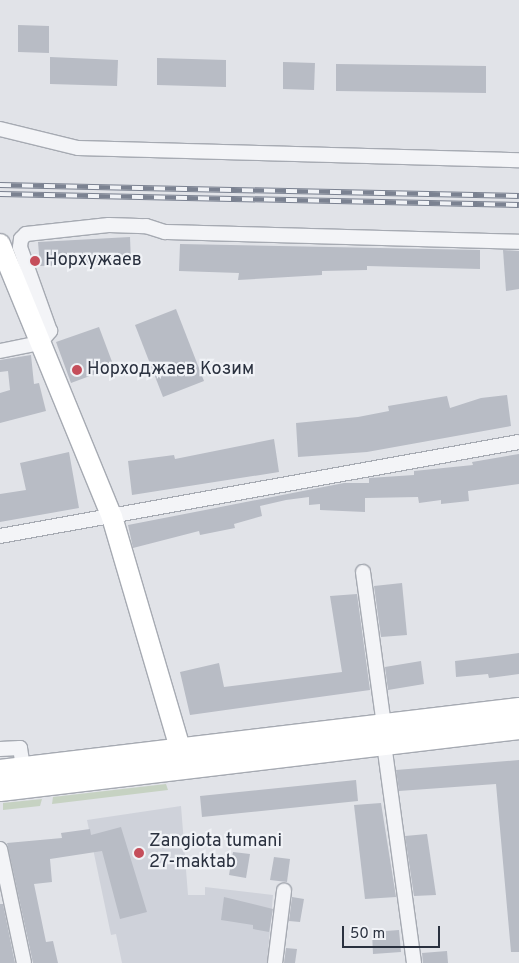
<!DOCTYPE html>
<meta charset="utf-8">
<style>
body{margin:0}
#map{position:relative;width:519px;height:963px;overflow:hidden;background:#e1e3e8;font-family:Overpass,sans-serif}
div>[style]{position:absolute}
[style*='--x']{left:calc(var(--x)*1px);top:calc(var(--y)*1px);width:calc(var(--w)*1px);rotate:calc(var(--a)*1deg)}
.built>*{inset:0;background:#cfd2da}
.green>*{inset:0;background:#c6d2c2}
.building>*{inset:0;background:#b8bcc5}
.roads{filter:drop-shadow(1px 0 #a6aab2) drop-shadow(-1px 0 #a6aab2) drop-shadow(0 1px #a6aab2) drop-shadow(0 -1px #a6aab2)}
.street>*{height:14px;margin:-7px;padding:0 7px;transform-origin:7px;border-radius:7px;background:#f3f4f7}
.secondary>*{height:20px;margin:-10px;padding:0 10px;transform-origin:10px;border-radius:10px;background:#fff}
.primary>*{height:22px;margin:-11px;padding:0 11px;transform-origin:11px;border-radius:11px;background:#fff}
.rail>*{height:5.5px;margin-top:-2.75px;transform-origin:0;background:repeating-linear-gradient(90deg,#f0f2f6 0 11px,#7b8291 0 22px);box-sizing:border-box;border-block:1px solid #7b8291}
.dots>*{width:14px;height:14px;translate:-50% -50%;box-sizing:border-box;border:2px solid #f0f2f6;border-radius:50%}
span{translate:-50% -50%;white-space:nowrap;text-align:center;line-height:1.15;-webkit-text-stroke:4.5px #f0f2f6;paint-order:stroke}
.poi-label{font-size:18px;color:#2a313f}
.left{translate:0 -50%;text-align:left}
.scale{position:absolute;left:342px;top:926px;width:98px;height:22px;box-sizing:border-box;border:2px solid #2a313f;border-top:0;padding-left:6px;font-size:15px;line-height:18px;white-space:nowrap;color:#2a313f;-webkit-text-stroke:4px #f0f2f6;paint-order:stroke}
</style>
<div id="map">
<div class="built">
<i style="clip-path:polygon(181px 806px,188px 895px,205px 895px,205px 887px,273px 895px,267px 963px,122px 963px,116px 934px,111px 935px,87px 820px)"></i>
</div>
<div class="green">
<i style="clip-path:polygon(166px 784px,168px 790px,52px 804px,53px 797px)"></i>
<i style="clip-path:polygon(42px 799px,40px 806px,3px 810px,3px 803px)"></i>
</div>
<div class="building">
<i style="clip-path:polygon(18px 25px,49px 26px,49px 53px,18px 52px)"></i>
<i style="clip-path:polygon(50px 57px,118px 60px,117px 86px,50px 84px)"></i>
<i style="clip-path:polygon(157px 58px,226px 60px,226px 87px,157px 85px)"></i>
<i style="clip-path:polygon(283px 62px,315px 63px,314px 90px,283px 89px)"></i>
<i style="clip-path:polygon(336px 64px,486px 66px,486px 93px,336px 91px)"></i>
<i style="clip-path:polygon(130px 237px,131px 263px,40px 266px,38px 242px)"></i>
<i style="clip-path:polygon(180px 244px,480px 250px,480px 269px,367px 266px,367px 270px,322px 271px,322px 275px,238px 280px,239px 273px,179px 271px)"></i>
<i style="clip-path:polygon(503px 250px,519px 251px,519px 289px,506px 291px)"></i>
<i style="clip-path:polygon(176px 309px,204px 381px,163px 397px,135px 325px)"></i>
<i style="clip-path:polygon(99px 327px,114px 367px,71px 383px,56px 342px)"></i>
<i style="clip-path:polygon(31px 355px,34px 384px,39px 383px,46px 411px,0 423px,0 393px,10px 390px,8px 371px,0 372px,0 360px)"></i>
<i style="clip-path:polygon(507px 395px,511px 426px,367px 452px,298px 457px,296px 423px,358px 417px,389px 411px,388px 406px,447px 396px,450px 408px,481px 398px)"></i>
<i style="clip-path:polygon(274px 439px,279px 472px,132px 495px,128px 461px,174px 455px,175px 459px)"></i>
<i style="clip-path:polygon(69px 452px,79px 508px,0 522px,0 494px,26px 490px,20px 463px)"></i>
<i style="clip-path:polygon(519px 454px,519px 484px,468px 491px,469px 501px,441px 504px,441px 500px,419px 503px,418px 497px,365px 498px,365px 512px,320px 510px,320px 504px,309px 505px,309px 497px,286px 500px,260px 506px,262px 516px,234px 524px,235px 528px,200px 535px,199px 531px,133px 548px,128px 525px,344px 483px,369px 483px,369px 478px,414px 475px,414px 471px,473px 465px,472px 462px)"></i>
<i style="clip-path:polygon(402px 583px,407px 635px,381px 637px,374px 586px)"></i>
<i style="clip-path:polygon(357px 594px,370px 690px,190px 715px,180px 672px,219px 663px,224px 687px,342px 672px,330px 596px)"></i>
<i style="clip-path:polygon(519px 653px,519px 674px,489px 678px,488px 674px,456px 677px,455px 661px)"></i>
<i style="clip-path:polygon(421px 661px,424px 684px,388px 690px,385px 667px)"></i>
<i style="clip-path:polygon(519px 760px,519px 952px,511px 952px,496px 784px,399px 791px,396px 770px)"></i>
<i style="clip-path:polygon(356px 780px,358px 801px,202px 817px,200px 796px)"></i>
<i style="clip-path:polygon(381px 803px,396px 897px,365px 899px,354px 805px)"></i>
<i style="clip-path:polygon(121px 827px,147px 912px,120px 919px,102px 851px,50px 859px,52px 882px,34px 884px,46px 942px,53px 941px,58px 963px,33px 963px,7px 843px,62px 838px,61px 833px,90px 829px,91px 835px)"></i>
<i style="clip-path:polygon(427px 834px,436px 895px,414px 896px,405px 836px)"></i>
<i style="clip-path:polygon(233px 852px,250px 854px,246px 878px,229px 875px)"></i>
<i style="clip-path:polygon(274px 857px,290px 859px,287px 882px,270px 880px)"></i>
<i style="clip-path:polygon(224px 897px,273px 909px,269px 932px,253px 929px,253px 925px,221px 920px)"></i>
<i style="clip-path:polygon(292px 897px,304px 899px,300px 922px,289px 921px)"></i>
<i style="clip-path:polygon(0 904px,3px 904px,15px 963px,0 963px)"></i>
<i style="clip-path:polygon(399px 930px,401px 952px,373px 954px,372px 932px)"></i>
<i style="clip-path:polygon(286px 948px,297px 949px,295px 963px,284px 963px)"></i>
<i style="clip-path:polygon(447px 951px,448px 963px,423px 963px,422px 953px)"></i>
</div>
<div class="roads">
<div class="street">
<i style="--x:0;--y:129;--w:80;--a:13.7"></i>
<i style="--x:78;--y:148;--w:441;--a:1.6"></i>
<i style="--x:0;--y:351;--w:41;--a:-11.3"></i>
<i style="--x:40;--y:343;--w:16;--a:-50"></i>
<i style="--x:50;--y:331;--w:89;--a:-109.7"></i>
<i style="--x:20;--y:247;--w:8;--a:-83"></i>
<i style="--x:21;--y:239;--w:7;--a:-45"></i>
<i style="--x:26;--y:234;--w:83;--a:-6.2"></i>
<i style="--x:109;--y:225;--w:37;--a:2"></i>
<i style="--x:146;--y:226;--w:20;--a:18"></i>
<i style="--x:165;--y:232;--w:354;--a:1.6"></i>
<i style="--x:0;--y:536;--w:527;--a:-10.27"></i>
<i style="--x:363;--y:572;--w:154;--a:82.2"></i>
<i style="--x:384;--y:744;--w:221;--a:82.2"></i>
<i style="--x:0;--y:749;--w:20;--a:-3"></i>
<i style="--x:20;--y:748;--w:20;--a:81"></i>
<i style="--x:0;--y:849;--w:116;--a:78.1"></i>
<i style="--x:275;--y:963;--w:73;--a:-82.9"></i>
</div>
<div class="secondary">
<i style="--x:0;--y:244;--w:295;--a:67.7"></i>
<i style="--x:112;--y:517;--w:259;--a:73.6"></i>
</div>
<div class="primary">
<i style="--x:0;--y:771;--w:523;--a:-6.81"></i>
<i style="--x:0;--y:790;--w:523;--a:-6.81"></i>
</div>
</div>
<div class="rail">
<i style="--x:0;--y:185;--w:519;--a:1.21"></i>
<i style="--x:0;--y:194;--w:519;--a:1.21"></i>
</div>
<div class="dots">
<i style="left:35px;top:261px;background:#c54e5b"></i>
<i style="left:77px;top:370px;background:#c54e5b"></i>
<i style="left:139px;top:853px;background:#c54e5b"></i>
</div>
<div class="poi-label">
<span class="left" style="left:45px;top:261px">Норхужаев</span>
<span class="left" style="left:87px;top:370px">Норходжаев Козим</span>
<span class="left" style="left:149px;top:853px">Zangiota tumani<br>27-maktab</span>
</div>
<div class="scale">50 m</div>
</div>
